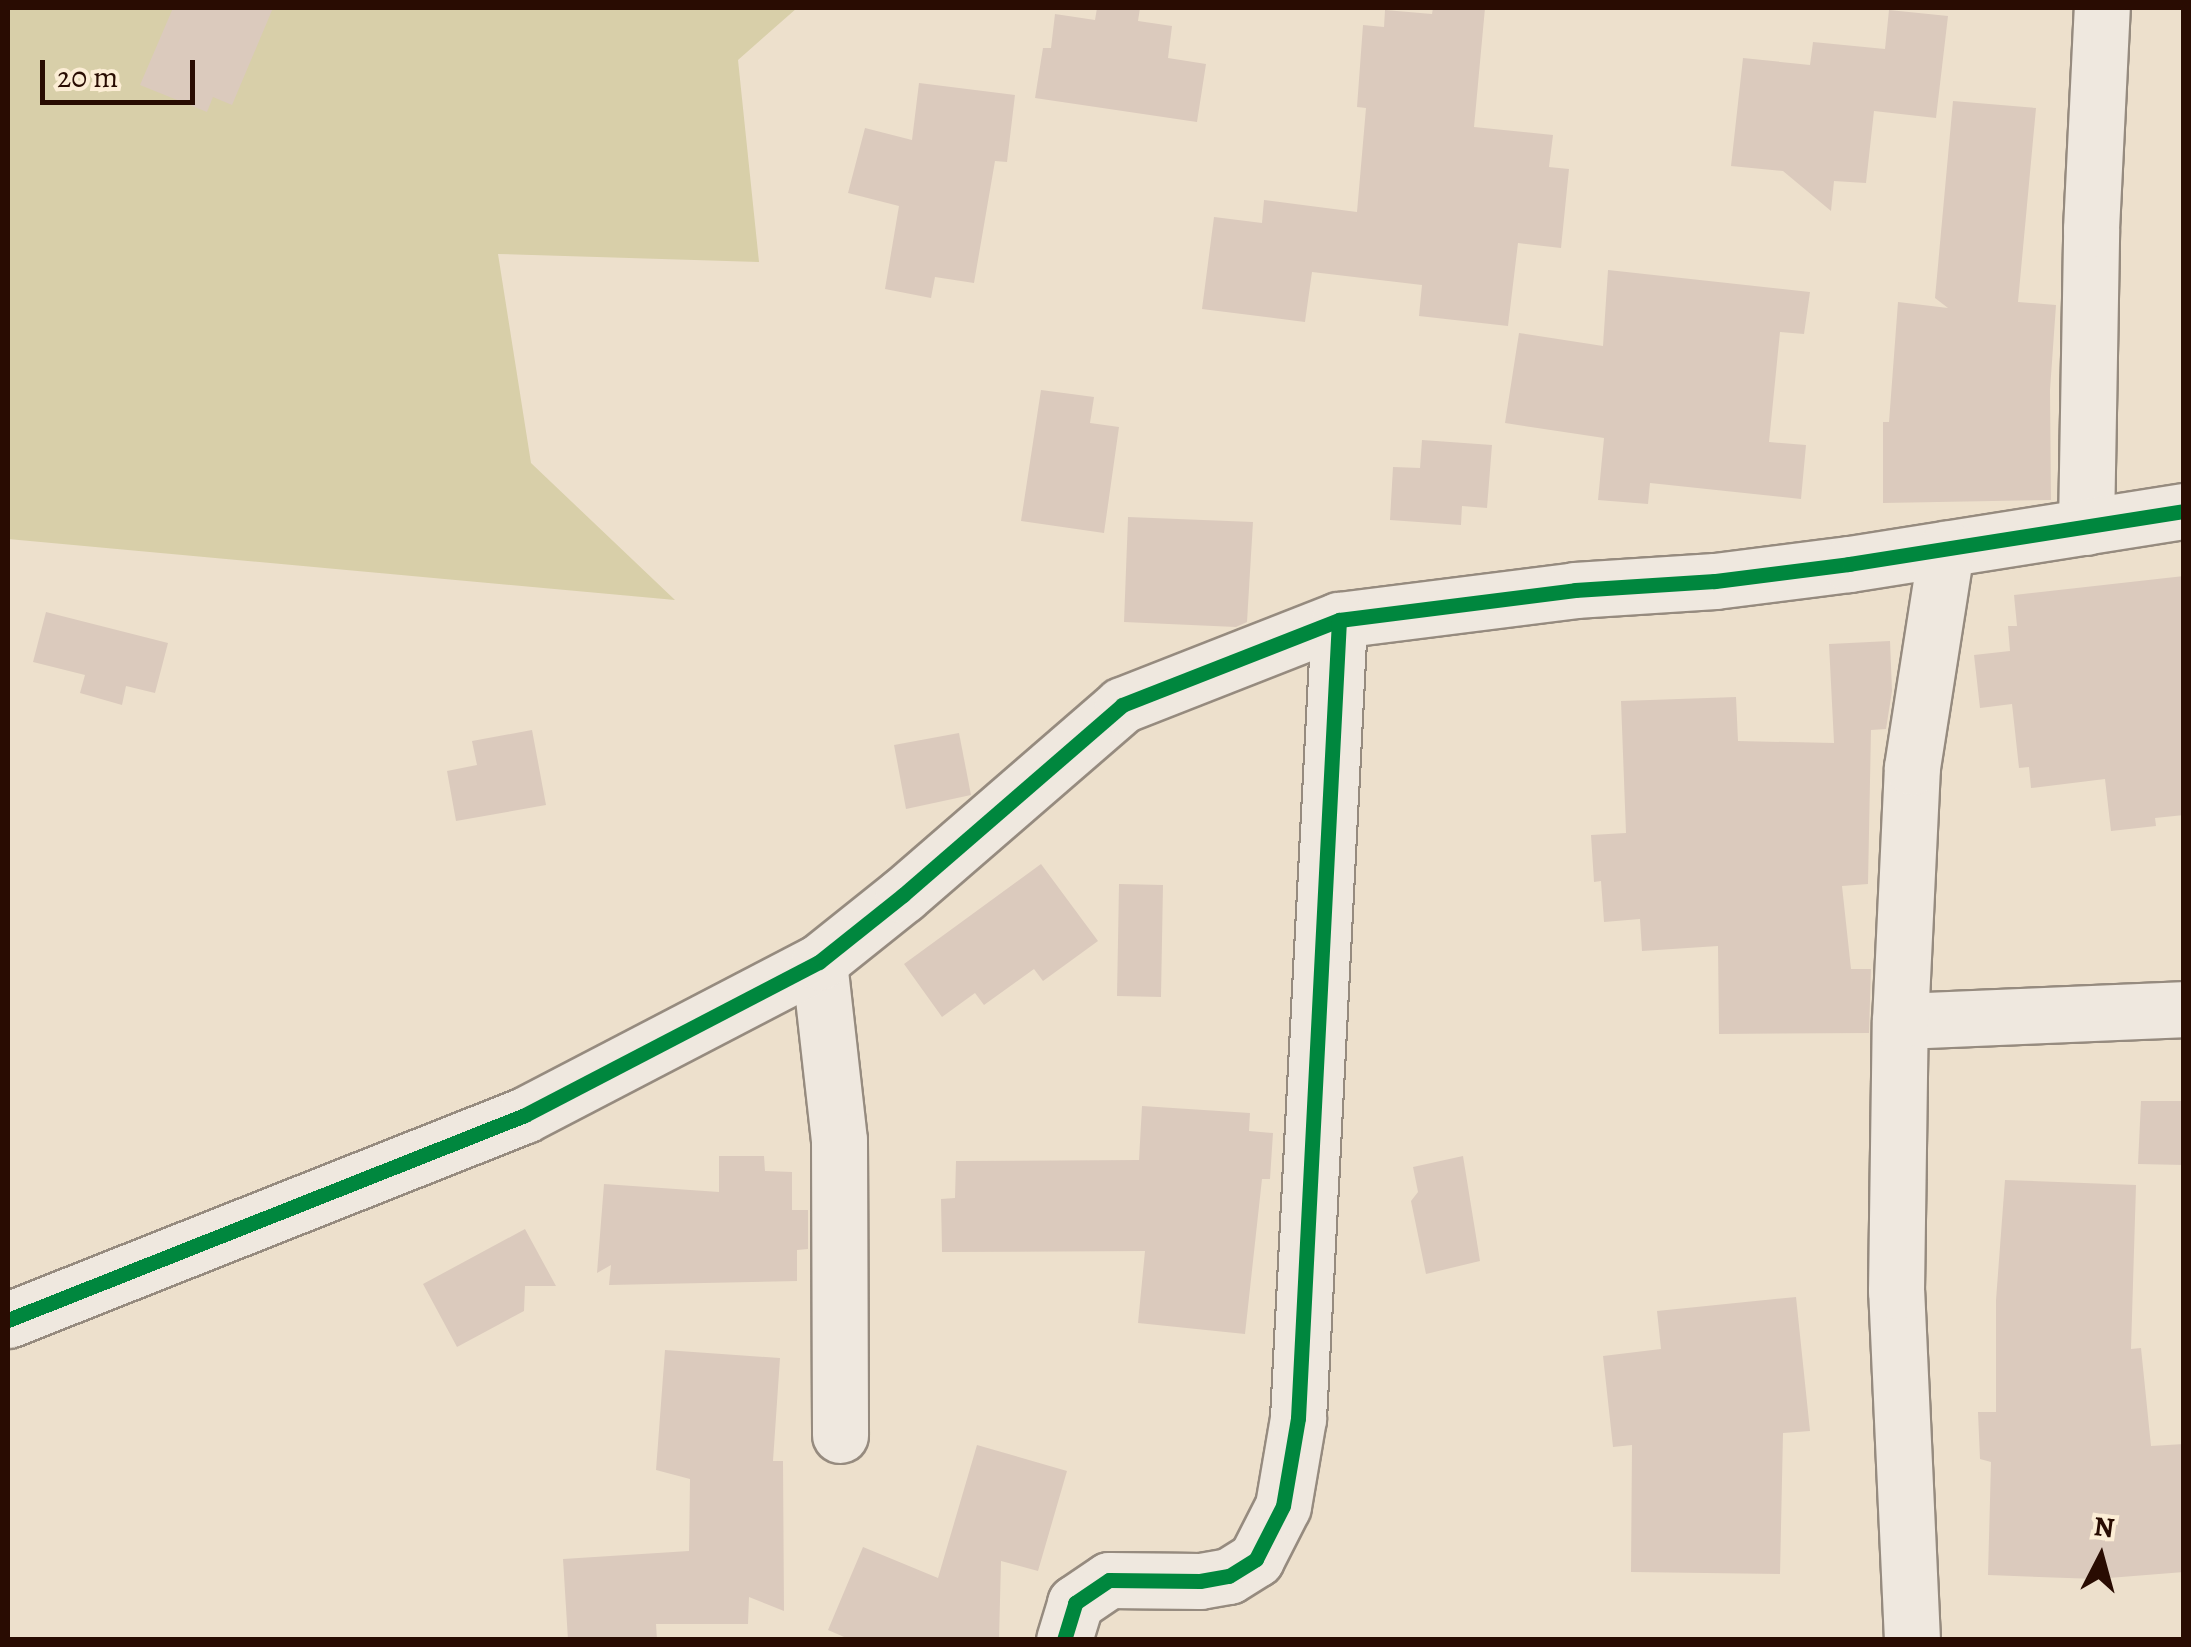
<!DOCTYPE html>
<style>
body{margin:0}
#map{position:relative;width:2191px;height:1647px;overflow:hidden;background:#ede0cc;font-family:Alegreya,serif}
div>[style]{position:absolute}
[style*='--x']{left:calc(var(--x)*1px);top:calc(var(--y)*1px);width:calc(var(--w)*1px);rotate:calc(var(--a)*1deg)}
.green>*{inset:0;background:#d8cfa9}
.building>*{inset:0;background:#dbcabd}
.roads{filter:drop-shadow(2px 0 #968b7f) drop-shadow(-2px 0 #968b7f) drop-shadow(0 2px #968b7f) drop-shadow(0 -2px #968b7f)}
.street>*{height:55px;margin:-27.5px;padding:0 27.5px;transform-origin:27.5px;border-radius:27.5px;background:#efe8df}
.cycleway>*{height:15px;margin:-7.5px;padding:0 7.5px;transform-origin:7.5px;border-radius:7.5px;background:#00873e}
span{translate:-50% -50%;white-space:nowrap;text-align:center;line-height:1.15;-webkit-text-stroke:8px #fcedd5;paint-order:stroke}
.frame{position:absolute;inset:0;border:10px solid #290c02;pointer-events:none}
.north{position:absolute;left:2051px;top:1507px;width:100px;height:100px;-webkit-text-stroke:8px #fcedd5;paint-order:stroke;rotate:6deg;font-size:28px;font-weight:700;line-height:40px;text-align:center;color:#290c02}
.north::after{content:'';display:block;margin:auto;width:35px;height:45px;background:#290c02;clip-path:polygon(50% 0,100% 100%,50% 72%,0 100%)}
.scale{position:absolute;left:40px;top:60px;width:155px;height:45px;box-sizing:border-box;border:5px solid #290c02;border-top:0;padding-left:12px;font-size:30px;line-height:35px;white-space:nowrap;color:#290c02;-webkit-text-stroke:8px #fcedd5;paint-order:stroke}
</style>
<div id="map">
<div class="green">
<i style="clip-path:polygon(8px 8px,797px 8px,738px 60px,759px 262px,498px 254px,531px 463px,675px 600px,8px 539px)"></i>
</div>
<div class="building">
<i style="clip-path:polygon(173px 8px,273px 8px,232px 105px,213px 97px,207px 112px,140px 85px)"></i>
<i style="clip-path:polygon(1097px 8px,1140px 8px,1138px 21px,1172px 26px,1168px 58px,1206px 64px,1197px 122px,1035px 98px,1043px 48px,1051px 48px,1055px 14px,1095px 20px)"></i>
<i style="clip-path:polygon(1433px 8px,1485px 8px,1474px 127px,1553px 135px,1549px 167px,1569px 169px,1561px 248px,1518px 243px,1508px 326px,1419px 316px,1422px 285px,1312px 272px,1305px 322px,1202px 309px,1214px 217px,1262px 223px,1264px 200px,1357px 212px,1366px 108px,1357px 107px,1363px 25px,1384px 27px,1385px 10px,1432px 14px)"></i>
<i style="clip-path:polygon(1889px 10px,1948px 16px,1936px 118px,1874px 111px,1866px 183px,1834px 181px,1831px 211px,1783px 171px,1731px 166px,1743px 58px,1810px 65px,1813px 42px,1885px 49px)"></i>
<i style="clip-path:polygon(919px 83px,1015px 95px,1007px 162px,995px 161px,974px 283px,935px 277px,931px 298px,885px 289px,899px 206px,848px 193px,865px 128px,912px 140px)"></i>
<i style="clip-path:polygon(1953px 101px,2036px 108px,2018px 302px,2056px 305px,2050px 390px,2051px 500px,1883px 503px,1883px 422px,1889px 422px,1898px 302px,1948px 308px,1935px 298px)"></i>
<i style="clip-path:polygon(1608px 270px,1810px 292px,1804px 334px,1780px 332px,1769px 442px,1806px 445px,1801px 499px,1650px 483px,1648px 504px,1598px 500px,1604px 438px,1505px 423px,1519px 333px,1603px 346px)"></i>
<i style="clip-path:polygon(1041px 390px,1094px 397px,1090px 423px,1119px 427px,1104px 533px,1021px 521px)"></i>
<i style="clip-path:polygon(1422px 440px,1492px 445px,1487px 508px,1462px 506px,1461px 525px,1390px 520px,1393px 467px,1420px 468px)"></i>
<i style="clip-path:polygon(1128px 517px,1253px 522px,1247px 622px,1236px 627px,1124px 622px)"></i>
<i style="clip-path:polygon(2184px 576px,2184px 815px,2155px 818px,2156px 826px,2111px 831px,2105px 779px,2031px 788px,2029px 767px,2019px 768px,2012px 704px,1980px 708px,1974px 655px,2010px 651px,2008px 626px,2017px 626px,2014px 595px)"></i>
<i style="clip-path:polygon(46px 612px,168px 643px,155px 693px,126px 686px,122px 705px,80px 693px,85px 675px,33px 662px)"></i>
<i style="clip-path:polygon(1890px 641px,1892px 691px,1886px 729px,1871px 730px,1868px 884px,1842px 886px,1851px 969px,1871px 969px,1869px 1033px,1719px 1034px,1718px 946px,1642px 951px,1640px 919px,1604px 922px,1601px 881px,1594px 882px,1591px 835px,1626px 833px,1621px 701px,1736px 697px,1738px 741px,1834px 743px,1829px 644px)"></i>
<i style="clip-path:polygon(532px 730px,546px 805px,456px 821px,447px 771px,477px 765px,472px 741px)"></i>
<i style="clip-path:polygon(959px 733px,971px 795px,906px 809px,894px 745px)"></i>
<i style="clip-path:polygon(1041px 864px,1098px 941px,1043px 981px,1034px 969px,984px 1005px,975px 993px,942px 1017px,904px 964px)"></i>
<i style="clip-path:polygon(1119px 884px,1163px 885px,1161px 997px,1117px 996px)"></i>
<i style="clip-path:polygon(2141px 1101px,2184px 1101px,2184px 1165px,2138px 1164px)"></i>
<i style="clip-path:polygon(1142px 1106px,1250px 1113px,1249px 1131px,1273px 1133px,1270px 1179px,1262px 1179px,1245px 1334px,1138px 1323px,1145px 1251px,942px 1252px,941px 1199px,955px 1198px,956px 1161px,1139px 1160px)"></i>
<i style="clip-path:polygon(719px 1156px,764px 1156px,765px 1171px,792px 1172px,792px 1210px,808px 1210px,808px 1249px,797px 1250px,797px 1281px,609px 1285px,611px 1265px,597px 1273px,604px 1184px,719px 1192px)"></i>
<i style="clip-path:polygon(1463px 1156px,1480px 1261px,1426px 1274px,1411px 1201px,1418px 1192px,1413px 1167px)"></i>
<i style="clip-path:polygon(2005px 1180px,2136px 1185px,2131px 1349px,2141px 1348px,2151px 1446px,2184px 1444px,2184px 1572px,2096px 1579px,1988px 1575px,1991px 1462px,1980px 1459px,1978px 1412px,1996px 1412px,1996px 1300px)"></i>
<i style="clip-path:polygon(525px 1229px,556px 1286px,525px 1286px,524px 1311px,457px 1347px,423px 1284px)"></i>
<i style="clip-path:polygon(1796px 1297px,1810px 1431px,1783px 1433px,1780px 1574px,1631px 1572px,1632px 1445px,1613px 1447px,1603px 1356px,1661px 1349px,1657px 1311px)"></i>
<i style="clip-path:polygon(665px 1350px,780px 1358px,773px 1461px,783px 1461px,784px 1611px,749px 1597px,748px 1624px,656px 1624px,657px 1640px,568px 1640px,563px 1559px,689px 1551px,690px 1479px,656px 1470px)"></i>
<i style="clip-path:polygon(977px 1445px,1067px 1471px,1038px 1571px,1001px 1561px,999px 1640px,851px 1640px,828px 1630px,863px 1547px,938px 1578px)"></i>
</div>
<div class="roads">
<div class="street">
<i style="--x:2086;--y:527;--w:298;--a:-89"></i>
<i style="--x:2091;--y:229;--w:221;--a:-87.2"></i>
<i style="--x:819;--y:962;--w:179;--a:83.6"></i>
<i style="--x:839;--y:1140;--w:295;--a:89.8"></i>
<i style="--x:1900;--y:1021;--w:284;--a:-2.4"></i>
<i style="--x:8;--y:1320;--w:556;--a:-21.63"></i>
<i style="--x:525;--y:1115;--w:331;--a:-27.5"></i>
<i style="--x:819;--y:962;--w:107;--a:-38.6"></i>
<i style="--x:903;--y:895;--w:290;--a:-40.9"></i>
<i style="--x:1122;--y:705;--w:233;--a:-21.4"></i>
<i style="--x:1339;--y:620;--w:238;--a:-7.2"></i>
<i style="--x:1575;--y:590;--w:140;--a:-3.7"></i>
<i style="--x:1715;--y:581;--w:135;--a:-7.2"></i>
<i style="--x:1849;--y:564;--w:339;--a:-9"></i>
<i style="--x:1064;--y:1640;--w:39;--a:-73"></i>
<i style="--x:1075;--y:1603;--w:41;--a:-34.1"></i>
<i style="--x:1109;--y:1580;--w:91;--a:0.6"></i>
<i style="--x:1200;--y:1581;--w:29;--a:-10"></i>
<i style="--x:1229;--y:1576;--w:32;--a:-32"></i>
<i style="--x:1256;--y:1559;--w:59;--a:-63"></i>
<i style="--x:1283;--y:1506;--w:89;--a:-80.3"></i>
<i style="--x:1298;--y:1418;--w:799;--a:-87.06"></i>
<i style="--x:1912;--y:1640;--w:349;--a:-92.6"></i>
<i style="--x:1896;--y:1291;--w:270;--a:-89.2"></i>
<i style="--x:1900;--y:1021;--w:254;--a:-87.3"></i>
<i style="--x:1912;--y:767;--w:221;--a:-81.1"></i>
</div>
</div>
<div class="cycleway">
<i style="--x:8;--y:1320;--w:556;--a:-21.63"></i>
<i style="--x:525;--y:1115;--w:331;--a:-27.5"></i>
<i style="--x:819;--y:962;--w:107;--a:-38.6"></i>
<i style="--x:903;--y:895;--w:290;--a:-40.9"></i>
<i style="--x:1122;--y:705;--w:233;--a:-21.4"></i>
<i style="--x:1339;--y:620;--w:238;--a:-7.2"></i>
<i style="--x:1575;--y:590;--w:140;--a:-3.7"></i>
<i style="--x:1715;--y:581;--w:135;--a:-7.2"></i>
<i style="--x:1849;--y:564;--w:339;--a:-9"></i>
<i style="--x:1064;--y:1640;--w:39;--a:-73"></i>
<i style="--x:1075;--y:1603;--w:41;--a:-34.1"></i>
<i style="--x:1109;--y:1580;--w:91;--a:0.6"></i>
<i style="--x:1200;--y:1581;--w:29;--a:-10"></i>
<i style="--x:1229;--y:1576;--w:32;--a:-32"></i>
<i style="--x:1256;--y:1559;--w:59;--a:-63"></i>
<i style="--x:1283;--y:1506;--w:89;--a:-80.3"></i>
<i style="--x:1298;--y:1418;--w:799;--a:-87.06"></i>
</div>
<div class="frame"></div>
<div class="north">N</div>
<div class="scale">20 m</div>
</div>
